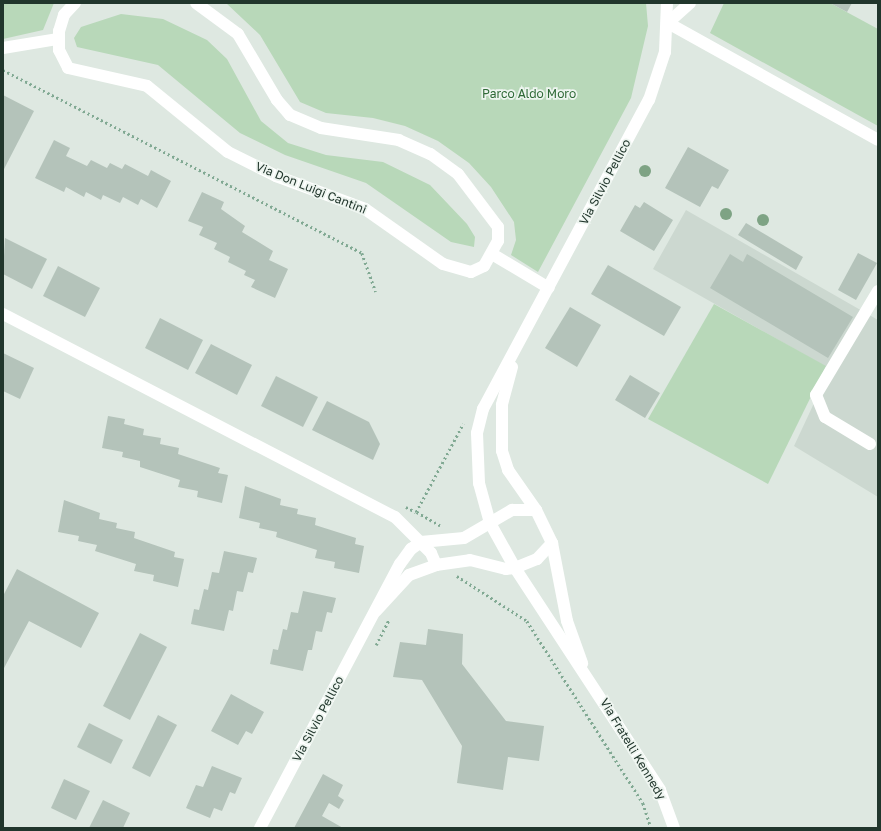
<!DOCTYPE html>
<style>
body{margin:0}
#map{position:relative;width:881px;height:831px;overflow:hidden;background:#dee8e1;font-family:"Golos Text",sans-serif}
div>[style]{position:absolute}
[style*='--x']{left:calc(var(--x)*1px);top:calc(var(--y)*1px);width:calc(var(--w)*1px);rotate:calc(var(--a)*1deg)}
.built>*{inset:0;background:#ccd8d0}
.green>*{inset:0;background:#b8d8b9}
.building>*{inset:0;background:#b4c3ba}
.path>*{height:2.5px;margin-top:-1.25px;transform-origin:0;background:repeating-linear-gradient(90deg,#81a993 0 2px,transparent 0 5px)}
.minor>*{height:12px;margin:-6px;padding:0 6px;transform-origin:6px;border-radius:6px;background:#fff}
.trees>*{width:12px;height:12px;margin:-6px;border-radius:50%;background:#7ea384}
span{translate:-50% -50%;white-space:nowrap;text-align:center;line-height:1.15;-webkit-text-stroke:3.5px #eef5f0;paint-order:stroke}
.park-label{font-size:12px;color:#2f6a37}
.street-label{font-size:12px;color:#21362c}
.frame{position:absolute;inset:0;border:4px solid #21362c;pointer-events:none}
</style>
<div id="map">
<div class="built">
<i style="clip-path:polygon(686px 210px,878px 320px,878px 497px,794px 446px,830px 369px,653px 269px)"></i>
</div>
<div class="green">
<i style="clip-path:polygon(3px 3px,54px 3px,43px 30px,3px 39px)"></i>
<i style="clip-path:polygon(226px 3px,646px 3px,648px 26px,631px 98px,538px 272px,511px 255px,516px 240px,514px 222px,491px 187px,469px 163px,438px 141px,405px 126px,373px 118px,326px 113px,300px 102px,260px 35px)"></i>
<i style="clip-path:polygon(724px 3px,830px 3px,878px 29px,878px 126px,710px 33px)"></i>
<i style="clip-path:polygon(121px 14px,163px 19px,207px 40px,227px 59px,261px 121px,288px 143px,326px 155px,383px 162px,430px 185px,467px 224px,475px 237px,474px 247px,451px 242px,366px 183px,285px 155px,240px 133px,158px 65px,77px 47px,74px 38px,81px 27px)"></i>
<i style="clip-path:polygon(714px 304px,826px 366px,768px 484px,648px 419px)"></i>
</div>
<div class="building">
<i style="clip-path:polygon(830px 3px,852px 3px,847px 12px)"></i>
<i style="clip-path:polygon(3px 95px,34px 111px,3px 171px)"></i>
<i style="clip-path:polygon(54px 140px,70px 148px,66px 156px,87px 166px,91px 160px,107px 168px,110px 163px,122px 169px,125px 164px,148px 176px,151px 170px,171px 181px,157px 208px,141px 199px,138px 205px,123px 197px,120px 203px,103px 195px,101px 200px,86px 192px,84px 197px,66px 187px,64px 192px,35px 178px)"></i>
<i style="clip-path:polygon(688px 147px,729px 170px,718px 189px,712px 186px,700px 207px,665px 188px)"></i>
<i style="clip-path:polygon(202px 192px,224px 202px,221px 209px,245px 226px,242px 232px,273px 251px,269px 260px,288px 269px,275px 298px,251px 287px,255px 280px,244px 275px,246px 271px,228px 262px,230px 257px,214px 249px,217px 243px,199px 235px,203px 227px,188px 221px)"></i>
<i style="clip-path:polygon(644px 202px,673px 220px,654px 251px,620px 231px,635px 205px,640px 208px)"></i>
<i style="clip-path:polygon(746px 223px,803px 257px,796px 270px,738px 235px)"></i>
<i style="clip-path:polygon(5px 238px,47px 259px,32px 289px,3px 274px)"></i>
<i style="clip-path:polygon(858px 253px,877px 263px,856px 300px,838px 290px)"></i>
<i style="clip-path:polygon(730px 254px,743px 262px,747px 254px,853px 317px,828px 358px,710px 288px)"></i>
<i style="clip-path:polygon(608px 265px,681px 307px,664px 336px,591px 294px)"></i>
<i style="clip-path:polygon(58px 266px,100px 288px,85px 317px,43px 296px)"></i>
<i style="clip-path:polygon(570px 307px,601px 325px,577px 367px,545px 348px)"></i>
<i style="clip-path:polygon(160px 318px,203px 340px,188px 370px,145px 348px)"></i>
<i style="clip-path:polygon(211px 344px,252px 365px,237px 395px,195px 373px)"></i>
<i style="clip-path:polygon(3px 353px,34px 368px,20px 399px,3px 391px)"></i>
<i style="clip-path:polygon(630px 375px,660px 393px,645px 418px,615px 400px)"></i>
<i style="clip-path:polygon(276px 376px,318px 397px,303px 427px,261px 406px)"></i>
<i style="clip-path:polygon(327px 401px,369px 422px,380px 444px,373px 460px,312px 430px)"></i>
<i style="clip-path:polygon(108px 416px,125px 419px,124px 424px,144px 429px,143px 435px,161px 438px,160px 444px,179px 448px,178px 454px,220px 468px,218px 473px,228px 475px,222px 503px,197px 497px,198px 491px,178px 487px,180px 480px,140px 467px,140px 461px,122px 457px,123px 452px,102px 448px)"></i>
<i style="clip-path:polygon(245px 486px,281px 499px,280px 505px,298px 509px,297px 514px,316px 518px,315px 525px,356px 538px,355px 544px,364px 546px,359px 573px,334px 568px,335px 562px,315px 558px,317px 550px,276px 537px,277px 532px,259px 528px,260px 523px,239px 518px)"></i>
<i style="clip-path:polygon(64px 500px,100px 513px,99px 519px,117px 523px,116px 528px,135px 532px,134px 538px,175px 552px,174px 557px,184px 559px,178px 587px,153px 581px,154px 575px,134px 571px,136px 564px,95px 551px,97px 545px,78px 541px,79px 536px,58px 532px)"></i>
<i style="clip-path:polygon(224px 551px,257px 558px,253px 573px,248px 572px,243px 592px,237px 591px,233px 611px,229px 610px,224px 631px,191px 624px,194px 609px,199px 610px,204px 589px,208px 590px,212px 572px,219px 573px)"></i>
<i style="clip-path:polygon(17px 569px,99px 613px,81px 648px,29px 621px,3px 670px,3px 596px)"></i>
<i style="clip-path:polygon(303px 591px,336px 598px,332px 613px,327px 612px,322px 632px,316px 631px,312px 650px,308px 650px,303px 671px,270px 664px,273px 649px,278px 650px,283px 629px,287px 630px,291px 612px,298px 613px)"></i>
<i style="clip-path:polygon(428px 629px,463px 634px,462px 664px,506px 721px,544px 726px,539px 761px,508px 757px,503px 790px,457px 783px,462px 746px,422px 680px,393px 677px,400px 642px,426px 645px)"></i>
<i style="clip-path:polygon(140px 633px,167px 647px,130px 720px,103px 706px)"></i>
<i style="clip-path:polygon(231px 694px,264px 712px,252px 734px,246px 731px,238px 745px,211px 731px)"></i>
<i style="clip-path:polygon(158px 715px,177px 725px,150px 777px,132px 768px)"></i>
<i style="clip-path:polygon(89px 723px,123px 740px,111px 764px,77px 747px)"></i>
<i style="clip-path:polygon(212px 766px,242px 778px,235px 794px,230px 792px,222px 811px,214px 808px,210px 818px,186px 808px,196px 785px,203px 787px)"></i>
<i style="clip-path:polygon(323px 774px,343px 785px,338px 796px,344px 800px,339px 809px,329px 803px,322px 816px,343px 828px,294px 828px)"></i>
<i style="clip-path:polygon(64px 779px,90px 791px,76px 820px,51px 808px)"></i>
<i style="clip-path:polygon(103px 800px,130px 813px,123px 828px,89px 828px)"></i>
</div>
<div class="path">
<i style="--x:3;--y:70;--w:403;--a:27"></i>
<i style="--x:362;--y:253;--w:41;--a:70.3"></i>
<i style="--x:406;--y:507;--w:11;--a:27"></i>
<i style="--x:440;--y:526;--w:28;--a:-150"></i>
<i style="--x:416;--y:512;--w:100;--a:-61.9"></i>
<i style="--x:457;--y:576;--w:83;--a:32.7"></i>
<i style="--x:527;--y:621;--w:216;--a:57.5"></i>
<i style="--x:643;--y:803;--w:26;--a:72"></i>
<i style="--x:376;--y:645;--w:29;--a:-63"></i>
</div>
<div class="minor">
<i style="--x:75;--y:3;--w:16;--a:133"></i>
<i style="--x:64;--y:15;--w:17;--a:107"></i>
<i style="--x:59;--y:31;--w:19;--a:90"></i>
<i style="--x:59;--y:50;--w:20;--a:63"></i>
<i style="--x:68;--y:68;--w:81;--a:12.8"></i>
<i style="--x:147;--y:86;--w:104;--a:39.2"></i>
<i style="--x:228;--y:152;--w:54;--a:26.6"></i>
<i style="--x:276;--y:176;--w:95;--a:20.3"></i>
<i style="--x:365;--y:209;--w:95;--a:35.2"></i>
<i style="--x:443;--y:264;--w:29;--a:16"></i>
<i style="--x:471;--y:272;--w:14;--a:-25"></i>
<i style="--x:484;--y:266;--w:29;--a:-61"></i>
<i style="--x:498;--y:241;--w:14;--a:-90"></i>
<i style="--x:498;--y:227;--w:66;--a:-127"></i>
<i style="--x:458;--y:174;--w:34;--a:-144"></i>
<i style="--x:430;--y:154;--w:34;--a:-156"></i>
<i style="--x:399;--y:140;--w:79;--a:-171.3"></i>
<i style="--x:321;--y:128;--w:34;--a:-157"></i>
<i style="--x:290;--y:115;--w:20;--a:-131"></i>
<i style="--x:277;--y:100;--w:77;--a:-120.6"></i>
<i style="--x:238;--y:34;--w:52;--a:-143.6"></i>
<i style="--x:690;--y:3;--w:30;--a:138"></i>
<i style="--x:668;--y:23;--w:240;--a:29.1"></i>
<i style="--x:3;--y:48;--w:56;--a:-9.3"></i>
<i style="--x:492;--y:254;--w:66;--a:30.8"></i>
<i style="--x:3;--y:314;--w:441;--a:27.4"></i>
<i style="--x:395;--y:517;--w:51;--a:45"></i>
<i style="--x:431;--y:553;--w:13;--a:67"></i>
<i style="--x:512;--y:367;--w:39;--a:105"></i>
<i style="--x:502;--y:405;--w:46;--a:90"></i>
<i style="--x:502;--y:451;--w:20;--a:72"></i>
<i style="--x:508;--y:470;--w:49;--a:55"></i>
<i style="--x:536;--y:510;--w:37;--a:64"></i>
<i style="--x:552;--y:543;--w:79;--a:79.1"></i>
<i style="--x:567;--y:621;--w:45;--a:70.3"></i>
<i style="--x:870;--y:444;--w:52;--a:-149"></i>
<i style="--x:825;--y:417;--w:24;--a:-112"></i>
<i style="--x:816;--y:395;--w:121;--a:-59.2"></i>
<i style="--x:552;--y:543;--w:22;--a:133"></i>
<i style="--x:537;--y:559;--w:24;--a:158"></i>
<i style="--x:515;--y:568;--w:51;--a:-119.1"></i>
<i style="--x:490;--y:523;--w:41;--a:-105.4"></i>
<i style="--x:479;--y:483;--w:50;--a:-92.3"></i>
<i style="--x:477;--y:433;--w:25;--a:-76"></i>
<i style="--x:483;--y:409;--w:351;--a:-61.8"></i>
<i style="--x:649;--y:100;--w:51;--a:-71.6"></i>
<i style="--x:665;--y:52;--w:49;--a:-87.7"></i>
<i style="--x:376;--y:611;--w:49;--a:-47.5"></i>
<i style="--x:409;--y:575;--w:29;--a:-20"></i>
<i style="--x:436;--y:565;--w:34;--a:-8"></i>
<i style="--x:470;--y:560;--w:37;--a:14"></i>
<i style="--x:506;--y:569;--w:9;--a:-6"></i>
<i style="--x:515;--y:568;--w:265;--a:56.8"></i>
<i style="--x:660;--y:790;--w:40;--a:69.8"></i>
<i style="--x:260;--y:828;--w:299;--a:-62.1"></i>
<i style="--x:400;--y:564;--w:19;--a:-54"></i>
<i style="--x:411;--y:549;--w:12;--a:-35"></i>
<i style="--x:421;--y:542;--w:43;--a:-5.3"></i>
<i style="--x:464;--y:538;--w:56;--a:-30.3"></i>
<i style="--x:512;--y:510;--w:24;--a:0"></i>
</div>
<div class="trees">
<i style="left:645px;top:171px"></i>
<i style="left:726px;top:214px"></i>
<i style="left:763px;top:220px"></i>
</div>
<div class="park-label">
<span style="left:529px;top:94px">Parco Aldo Moro</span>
</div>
<div class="street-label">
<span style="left:605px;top:182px;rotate:-62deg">Via Silvio Pellico</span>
<span style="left:311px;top:188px;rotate:22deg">Via Don Luigi Cantini</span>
<span style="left:318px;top:719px;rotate:-62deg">Via Silvio Pellico</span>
<span style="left:633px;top:749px;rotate:59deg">Via Fratelli Kennedy</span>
</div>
<div class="frame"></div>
</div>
